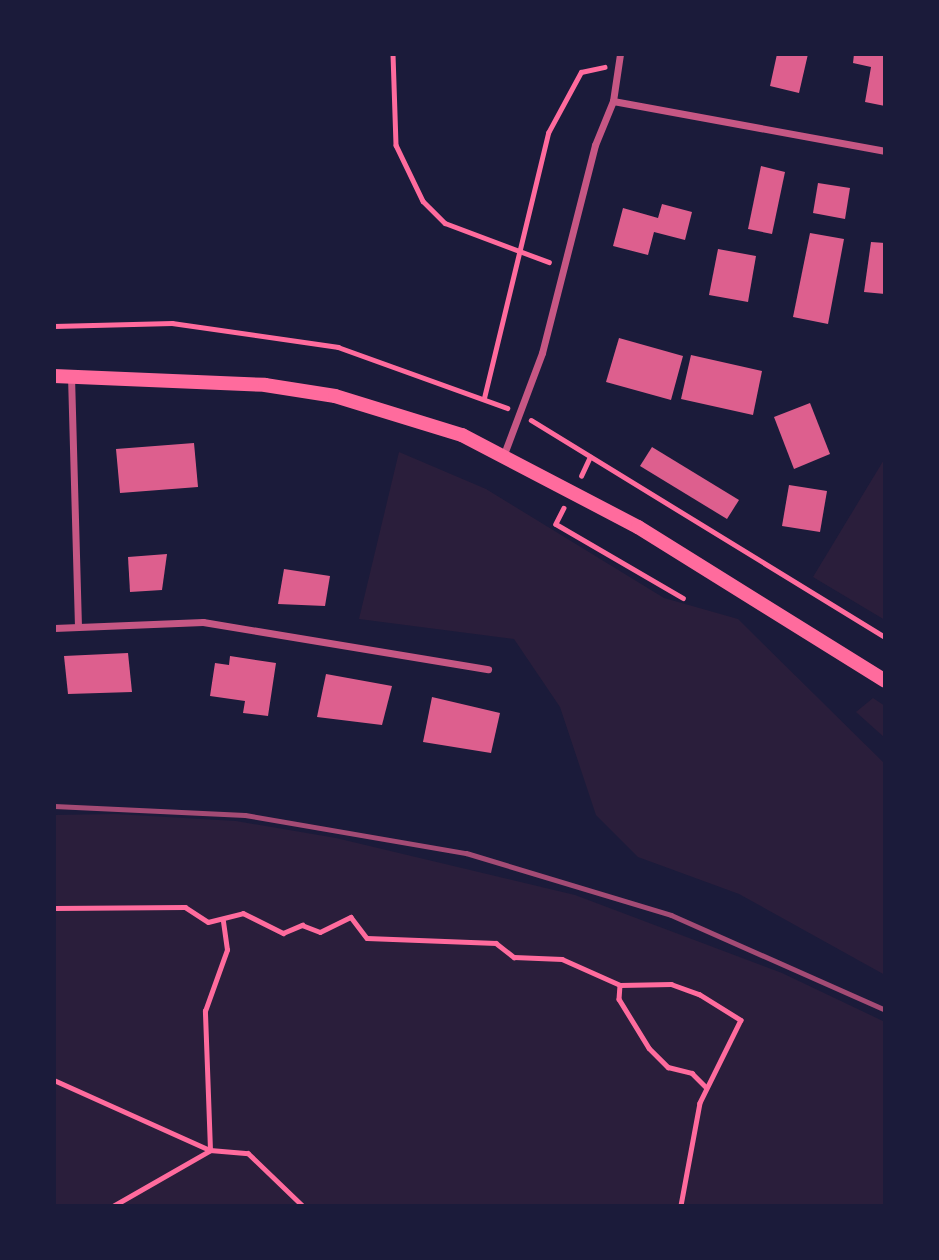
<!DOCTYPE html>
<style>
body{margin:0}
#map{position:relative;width:939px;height:1260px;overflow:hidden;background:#1b1b3a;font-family:"Space Grotesk",sans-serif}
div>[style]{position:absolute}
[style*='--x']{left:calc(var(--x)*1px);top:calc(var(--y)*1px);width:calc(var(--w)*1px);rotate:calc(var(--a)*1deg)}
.green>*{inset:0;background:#2a1e3b}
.building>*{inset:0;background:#dd5f8e}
.path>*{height:4.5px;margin:-2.25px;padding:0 2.25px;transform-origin:2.25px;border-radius:2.25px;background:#ff6b9d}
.minor>*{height:7px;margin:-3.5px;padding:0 3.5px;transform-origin:3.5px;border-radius:3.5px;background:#c65784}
.secondary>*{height:14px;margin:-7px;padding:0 7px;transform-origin:7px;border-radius:7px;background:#ff6b9d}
.rail>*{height:5px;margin:-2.5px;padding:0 2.5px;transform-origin:2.5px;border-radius:2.5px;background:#a44b75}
span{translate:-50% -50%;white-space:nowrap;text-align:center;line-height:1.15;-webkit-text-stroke:5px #1b1b3a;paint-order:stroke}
.frame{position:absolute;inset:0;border:56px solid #1b1b3a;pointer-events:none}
</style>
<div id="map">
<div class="green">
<i style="clip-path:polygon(399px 452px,486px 489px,664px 598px,738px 619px,885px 764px,885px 975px,739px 894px,638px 857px,596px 815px,560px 707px,514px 639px,359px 619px)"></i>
<i style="clip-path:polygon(885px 458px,885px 620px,813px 577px)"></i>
<i style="clip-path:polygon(873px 698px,885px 706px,885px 738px,856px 712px)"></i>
<i style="clip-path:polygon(115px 814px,236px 821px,336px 838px,575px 895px,782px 973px,885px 1022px,885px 1206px,54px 1206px,54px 815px)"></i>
</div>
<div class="building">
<i style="clip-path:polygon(777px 54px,808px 54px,799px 93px,770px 86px)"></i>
<i style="clip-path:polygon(854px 54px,885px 54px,885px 106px,865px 102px,871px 67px,853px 63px)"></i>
<i style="clip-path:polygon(761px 166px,785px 172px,772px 234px,748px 229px)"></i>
<i style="clip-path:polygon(818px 183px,850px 188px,845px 219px,813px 213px)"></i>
<i style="clip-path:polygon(662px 204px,692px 212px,685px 240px,654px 232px,648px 255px,613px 246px,623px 208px,658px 218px)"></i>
<i style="clip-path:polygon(810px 233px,844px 239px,828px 324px,793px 317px)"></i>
<i style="clip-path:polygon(871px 242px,885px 243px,885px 294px,864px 292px)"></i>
<i style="clip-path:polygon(718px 249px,756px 256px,748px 302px,709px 295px)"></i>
<i style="clip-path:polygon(619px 338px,683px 356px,671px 400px,606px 382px)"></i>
<i style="clip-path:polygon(691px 355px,762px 371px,753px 415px,681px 399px)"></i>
<i style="clip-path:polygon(810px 403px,830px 454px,794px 469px,774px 417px)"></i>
<i style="clip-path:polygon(194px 443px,198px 487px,120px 493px,116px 449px)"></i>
<i style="clip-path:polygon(652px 447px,739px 500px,727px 519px,640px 466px)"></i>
<i style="clip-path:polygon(789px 485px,827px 491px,820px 532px,782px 526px)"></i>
<i style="clip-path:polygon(167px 554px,162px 590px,130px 592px,128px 557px)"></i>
<i style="clip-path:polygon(284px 569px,330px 576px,325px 606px,278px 604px)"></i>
<i style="clip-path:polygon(128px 653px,132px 692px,68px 694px,64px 656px)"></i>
<i style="clip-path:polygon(230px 656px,276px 663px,268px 716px,243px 713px,245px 701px,210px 696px,215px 663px,229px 665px)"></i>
<i style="clip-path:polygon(326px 674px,392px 686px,382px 725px,317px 717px)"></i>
<i style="clip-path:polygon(432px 697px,500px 713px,491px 753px,423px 742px)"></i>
</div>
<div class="path">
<i style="--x:393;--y:54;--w:91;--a:88.1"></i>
<i style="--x:396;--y:145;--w:62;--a:64.3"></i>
<i style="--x:423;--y:201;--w:31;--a:45"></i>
<i style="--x:445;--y:223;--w:111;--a:20.6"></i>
<i style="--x:54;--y:326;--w:118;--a:-1.5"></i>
<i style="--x:172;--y:323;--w:168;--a:8.2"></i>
<i style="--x:338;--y:347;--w:180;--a:19.8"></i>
<i style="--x:484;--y:398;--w:273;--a:-76.4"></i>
<i style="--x:548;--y:133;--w:69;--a:-61.6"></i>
<i style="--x:581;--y:72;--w:24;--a:-12"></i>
<i style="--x:531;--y:420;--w:415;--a:31.5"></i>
<i style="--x:581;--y:476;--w:21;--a:-65"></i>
<i style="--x:564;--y:508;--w:18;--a:117"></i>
<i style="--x:556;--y:524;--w:147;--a:30.2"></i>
<i style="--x:54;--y:908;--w:131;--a:-0.4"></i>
<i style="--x:185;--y:907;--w:27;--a:33"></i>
<i style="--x:208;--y:922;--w:36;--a:-14"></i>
<i style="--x:243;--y:913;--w:45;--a:26.6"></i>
<i style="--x:283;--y:933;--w:21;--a:-23"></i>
<i style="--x:302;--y:925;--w:19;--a:21"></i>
<i style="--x:320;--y:932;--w:34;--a:-26"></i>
<i style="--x:351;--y:917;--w:26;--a:53"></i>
<i style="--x:367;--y:938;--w:129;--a:2.2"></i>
<i style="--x:496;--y:943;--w:23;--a:38"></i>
<i style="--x:514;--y:957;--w:48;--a:2.4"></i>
<i style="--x:562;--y:959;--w:64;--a:24.1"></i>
<i style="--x:620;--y:985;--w:51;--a:-1.1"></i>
<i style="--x:671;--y:984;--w:30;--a:20"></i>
<i style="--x:699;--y:994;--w:49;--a:31.8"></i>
<i style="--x:741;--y:1020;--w:93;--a:116.3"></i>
<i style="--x:700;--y:1103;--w:105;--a:100.5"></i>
<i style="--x:620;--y:985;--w:14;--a:94"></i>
<i style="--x:619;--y:999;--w:57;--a:58.5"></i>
<i style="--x:649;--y:1048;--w:27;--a:45"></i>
<i style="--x:668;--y:1067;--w:25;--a:14"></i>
<i style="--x:692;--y:1073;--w:20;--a:45"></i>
<i style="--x:54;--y:1080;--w:171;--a:24.2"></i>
<i style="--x:210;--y:1150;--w:38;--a:5"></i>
<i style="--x:248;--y:1153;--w:76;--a:43.9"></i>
<i style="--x:210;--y:1150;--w:139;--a:-92.1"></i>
<i style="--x:205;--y:1011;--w:65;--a:-70.2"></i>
<i style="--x:227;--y:950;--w:29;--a:-98"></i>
<i style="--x:113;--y:1206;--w:111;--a:-29.8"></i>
</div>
<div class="minor">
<i style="--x:613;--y:101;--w:277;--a:10.4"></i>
<i style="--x:71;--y:376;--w:249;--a:88.4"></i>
<i style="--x:504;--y:454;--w:108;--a:-69.4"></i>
<i style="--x:542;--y:353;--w:215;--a:-75.7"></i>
<i style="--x:595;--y:145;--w:48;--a:-67.8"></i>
<i style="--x:613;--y:101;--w:48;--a:-81.5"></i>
<i style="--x:54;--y:628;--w:149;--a:-2.3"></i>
<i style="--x:203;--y:622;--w:289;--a:9.4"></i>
</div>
<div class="secondary">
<i style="--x:54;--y:376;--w:211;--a:2.4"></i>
<i style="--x:265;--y:385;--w:71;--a:8.9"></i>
<i style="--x:335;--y:396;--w:133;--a:17.1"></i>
<i style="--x:462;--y:435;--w:199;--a:27.6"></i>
<i style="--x:638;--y:527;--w:291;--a:31.9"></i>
</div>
<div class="rail">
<i style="--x:54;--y:806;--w:191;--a:2.7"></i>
<i style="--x:245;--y:815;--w:224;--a:9.8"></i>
<i style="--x:466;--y:853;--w:214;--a:16.8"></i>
<i style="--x:671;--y:915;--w:234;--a:23.9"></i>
</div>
<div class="frame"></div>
</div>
